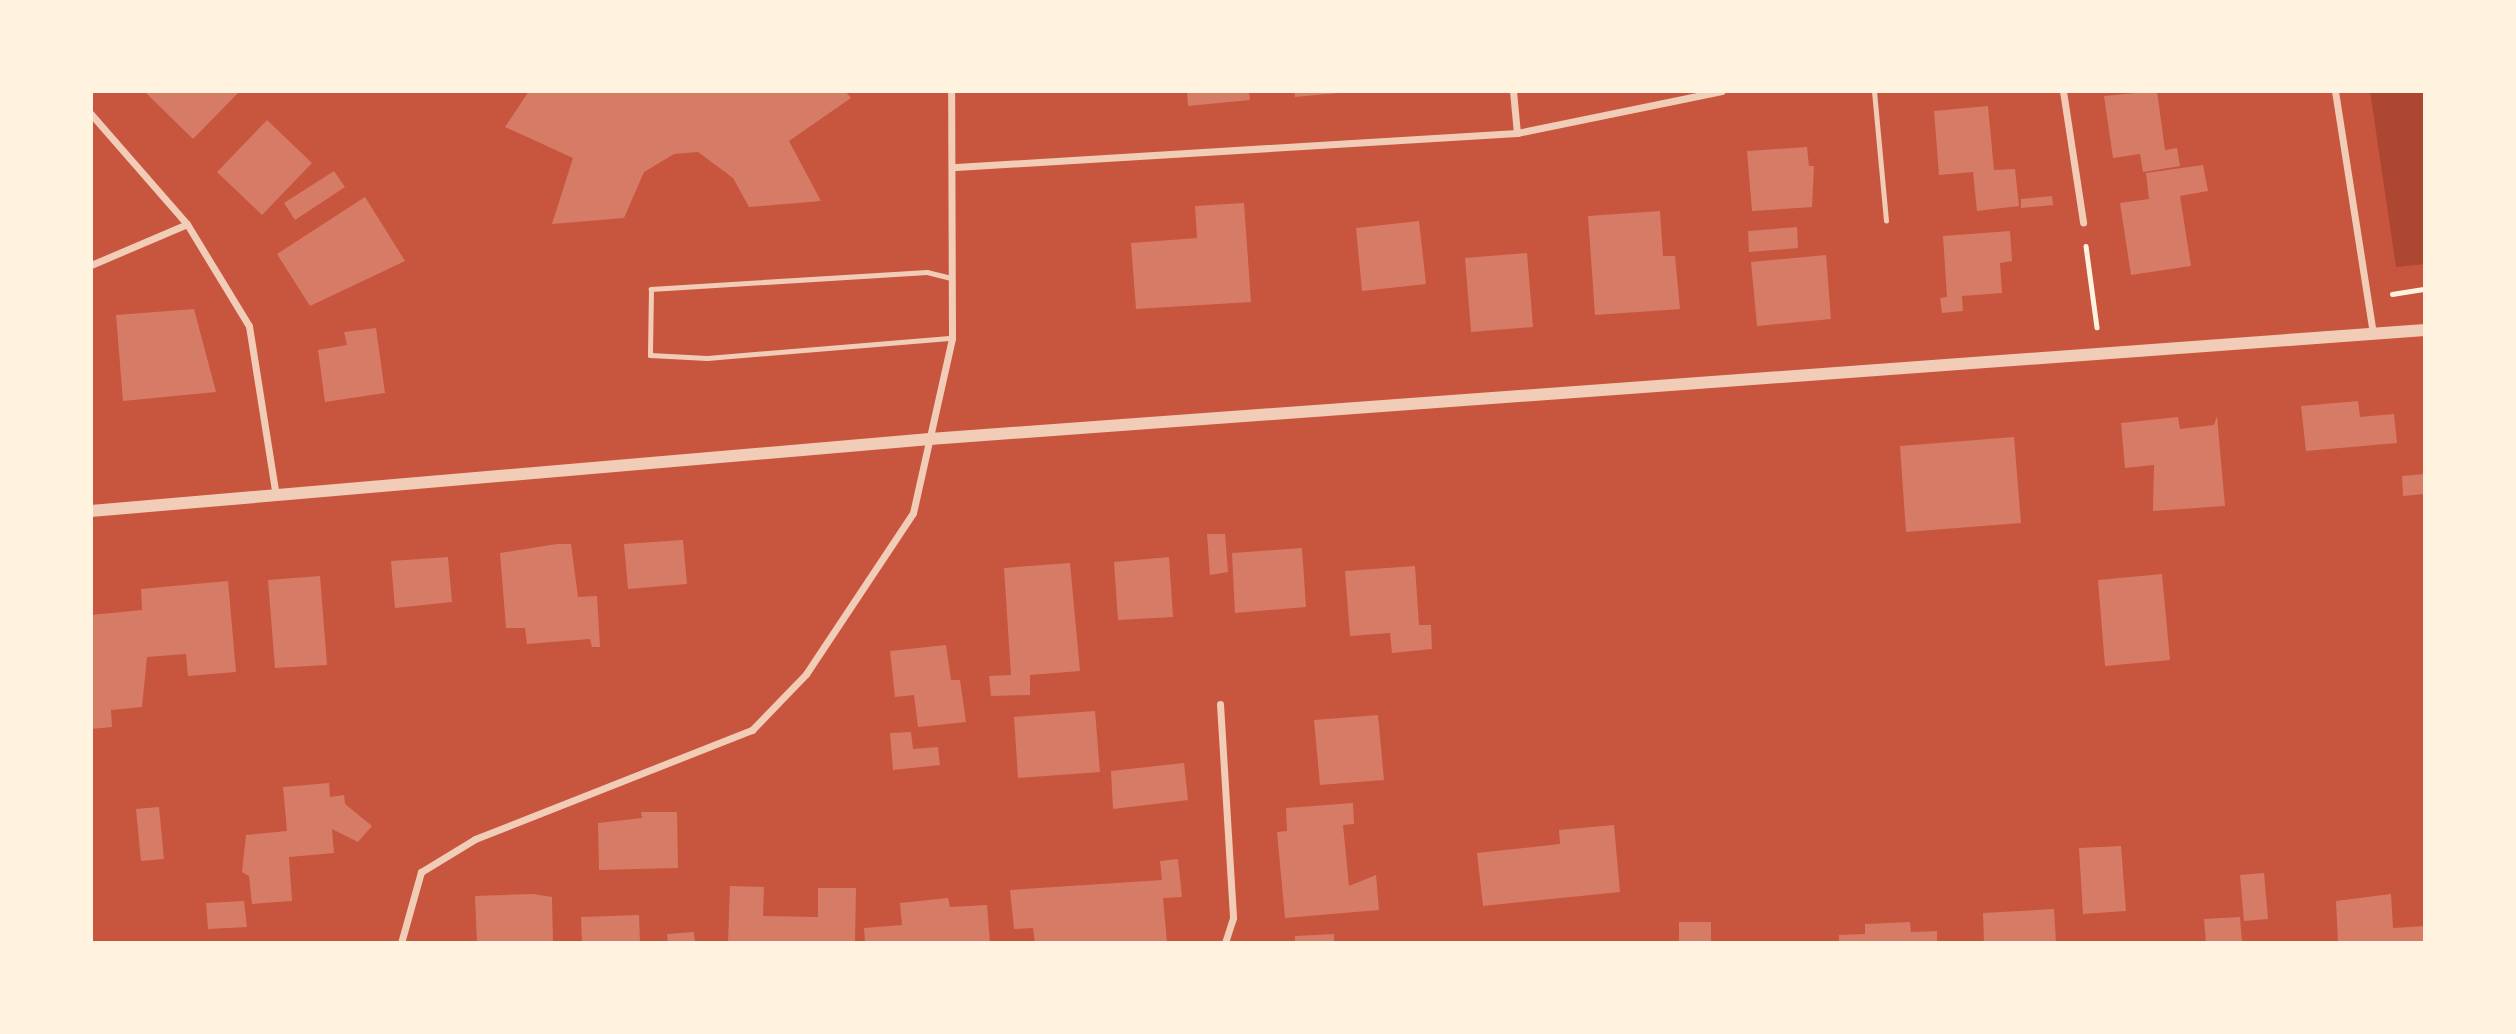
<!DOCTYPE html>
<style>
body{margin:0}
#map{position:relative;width:2516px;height:1034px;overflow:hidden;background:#c8553d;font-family:Raleway,sans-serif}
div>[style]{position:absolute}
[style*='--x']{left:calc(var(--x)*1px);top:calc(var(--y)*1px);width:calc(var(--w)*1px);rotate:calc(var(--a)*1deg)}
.green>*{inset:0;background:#ae4732}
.building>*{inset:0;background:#d67c66}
.path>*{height:4.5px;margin:-2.25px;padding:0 2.25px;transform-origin:2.25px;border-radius:2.25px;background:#fff3e0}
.service>*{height:5px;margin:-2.5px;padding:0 2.5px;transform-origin:2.5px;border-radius:2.5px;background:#f1ccb7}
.minor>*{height:7px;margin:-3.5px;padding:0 3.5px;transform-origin:3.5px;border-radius:3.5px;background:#f1ccb7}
.tertiary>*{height:12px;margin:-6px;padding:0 6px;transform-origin:6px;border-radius:6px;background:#f1ccb7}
span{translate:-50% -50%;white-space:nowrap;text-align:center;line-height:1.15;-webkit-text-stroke:5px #fff3e0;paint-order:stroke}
.frame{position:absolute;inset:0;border:93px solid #fff3e0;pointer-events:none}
</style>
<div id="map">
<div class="green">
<i style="clip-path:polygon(2370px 91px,2425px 91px,2425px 264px,2396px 267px)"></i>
</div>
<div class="building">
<i style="clip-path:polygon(144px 91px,240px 91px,193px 139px)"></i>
<i style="clip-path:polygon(529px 91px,845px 91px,851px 98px,789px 141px,821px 201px,749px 207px,733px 178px,698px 152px,674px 154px,644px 172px,624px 218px,552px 224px,573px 158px,505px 127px)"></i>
<i style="clip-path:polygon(1187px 91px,1249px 91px,1250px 100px,1188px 106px)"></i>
<i style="clip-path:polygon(1294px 91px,1339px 91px,1339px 93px,1295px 97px)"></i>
<i style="clip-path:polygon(2157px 91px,2165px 150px,2177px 148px,2180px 166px,2143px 172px,2140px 154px,2113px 158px,2104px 96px)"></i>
<i style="clip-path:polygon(1988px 106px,1994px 170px,2015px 169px,2019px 206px,1977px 211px,1973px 172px,1939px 175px,1934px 111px)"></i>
<i style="clip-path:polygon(267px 120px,312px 163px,262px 215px,217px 172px)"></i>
<i style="clip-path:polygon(1807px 147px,1809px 166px,1814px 166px,1812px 207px,1752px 211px,1747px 151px)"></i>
<i style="clip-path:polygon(2203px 165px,2208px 191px,2180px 196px,2191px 266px,2131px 275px,2120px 203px,2149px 199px,2146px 173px)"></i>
<i style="clip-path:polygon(334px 171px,345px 187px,295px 220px,284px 203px)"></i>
<i style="clip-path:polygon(2052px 196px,2053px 205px,2021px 208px,2021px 199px)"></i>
<i style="clip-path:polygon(365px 197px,405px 261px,310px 306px,277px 254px)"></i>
<i style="clip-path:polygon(1244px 203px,1251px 302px,1136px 309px,1131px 243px,1197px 238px,1195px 206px)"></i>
<i style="clip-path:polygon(1660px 211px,1663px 256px,1675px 256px,1680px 309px,1595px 315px,1588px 216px)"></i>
<i style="clip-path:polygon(1419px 221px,1426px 284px,1362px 291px,1356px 228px)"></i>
<i style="clip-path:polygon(1797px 227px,1798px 248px,1749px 252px,1748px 231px)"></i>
<i style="clip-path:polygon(2010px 231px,2012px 261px,2000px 263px,2002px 293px,1962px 296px,1963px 311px,1942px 313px,1940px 298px,1947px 297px,1943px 236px)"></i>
<i style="clip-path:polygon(1527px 253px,1533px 327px,1471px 332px,1465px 258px)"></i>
<i style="clip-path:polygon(1826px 255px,1831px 319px,1757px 326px,1751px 262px)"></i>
<i style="clip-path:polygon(194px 309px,216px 392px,123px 401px,116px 315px)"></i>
<i style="clip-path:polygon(376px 328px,385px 393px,325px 402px,318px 350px,347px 345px,344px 332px)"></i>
<i style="clip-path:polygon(2358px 401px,2360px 417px,2394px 414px,2397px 443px,2306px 451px,2301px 406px)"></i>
<i style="clip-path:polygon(2217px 416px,2225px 506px,2153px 511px,2154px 465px,2125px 468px,2121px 423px,2178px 417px,2180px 429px,2214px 425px)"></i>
<i style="clip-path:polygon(2014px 437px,2021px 523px,1906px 532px,1900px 446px)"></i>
<i style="clip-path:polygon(2425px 474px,2425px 494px,2403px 496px,2402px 476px)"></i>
<i style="clip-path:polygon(1207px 534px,1225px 534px,1228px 572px,1210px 575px)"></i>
<i style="clip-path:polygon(683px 540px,687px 584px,628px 589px,624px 544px)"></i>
<i style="clip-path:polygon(557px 544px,571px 544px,578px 597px,597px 596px,600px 647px,592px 647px,590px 639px,527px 644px,525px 628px,506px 628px,500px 553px)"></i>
<i style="clip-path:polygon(1302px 548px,1306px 607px,1235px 613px,1232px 553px)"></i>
<i style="clip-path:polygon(448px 557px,452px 602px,395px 608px,391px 561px)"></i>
<i style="clip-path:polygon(1169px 557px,1173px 617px,1118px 620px,1114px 562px)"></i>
<i style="clip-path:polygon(1070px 563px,1080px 671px,1030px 675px,1030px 695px,991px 696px,989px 676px,1011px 675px,1004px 568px)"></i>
<i style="clip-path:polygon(1415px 566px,1419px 625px,1431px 625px,1432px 649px,1392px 653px,1390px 633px,1350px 636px,1345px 571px)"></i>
<i style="clip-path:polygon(2162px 574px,2170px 660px,2105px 666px,2098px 580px)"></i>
<i style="clip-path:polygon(320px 576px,327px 665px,275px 668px,268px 580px)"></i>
<i style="clip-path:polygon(228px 581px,236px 672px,188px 676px,186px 654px,147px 657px,142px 707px,111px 710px,112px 727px,91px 729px,91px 615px,142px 610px,141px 589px)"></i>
<i style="clip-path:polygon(946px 645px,951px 680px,960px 680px,966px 722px,918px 727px,914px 695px,895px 697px,890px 651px)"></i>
<i style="clip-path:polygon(1095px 711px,1100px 772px,1018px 778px,1014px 717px)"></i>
<i style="clip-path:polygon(1378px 715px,1384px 780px,1320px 785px,1314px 720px)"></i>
<i style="clip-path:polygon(911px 732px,913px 749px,938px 747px,940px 765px,893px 770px,890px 733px)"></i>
<i style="clip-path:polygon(1184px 763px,1188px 800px,1113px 809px,1111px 771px)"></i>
<i style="clip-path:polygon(329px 783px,330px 797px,344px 795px,345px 804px,372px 826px,358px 842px,332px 829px,334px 853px,289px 857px,292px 901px,252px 904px,249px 876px,242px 872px,246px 835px,287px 831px,283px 787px)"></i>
<i style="clip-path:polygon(1353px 803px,1354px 824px,1343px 825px,1349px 886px,1376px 875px,1379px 910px,1285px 918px,1277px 832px,1287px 831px,1286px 808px)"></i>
<i style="clip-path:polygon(159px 807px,164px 859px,141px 861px,136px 809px)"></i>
<i style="clip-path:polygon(641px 812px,677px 812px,678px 868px,599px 870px,598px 823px,642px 818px)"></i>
<i style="clip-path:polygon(1614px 825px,1620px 892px,1483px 906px,1477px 853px,1560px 844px,1559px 830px)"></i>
<i style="clip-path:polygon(2121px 846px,2126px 911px,2083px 914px,2079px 848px)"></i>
<i style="clip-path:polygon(1178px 859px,1182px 897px,1163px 898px,1167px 943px,1035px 943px,1033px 928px,1014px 929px,1010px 890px,1162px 880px,1160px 861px)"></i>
<i style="clip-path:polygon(2264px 873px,2268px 919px,2244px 921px,2240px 875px)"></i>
<i style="clip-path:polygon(730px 886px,764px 887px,763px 916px,818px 917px,818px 888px,856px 888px,855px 943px,728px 943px)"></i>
<i style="clip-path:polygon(533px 894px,552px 897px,553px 943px,477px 943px,475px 896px)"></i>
<i style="clip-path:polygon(2391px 894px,2393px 928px,2425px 926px,2425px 943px,2338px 943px,2336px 901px)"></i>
<i style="clip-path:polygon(948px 898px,950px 907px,987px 905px,990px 943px,865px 943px,864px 928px,902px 925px,900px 903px)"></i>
<i style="clip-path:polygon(244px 901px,247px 927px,208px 929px,206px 903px)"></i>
<i style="clip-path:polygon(2054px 909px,2056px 943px,1984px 943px,1983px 913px)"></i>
<i style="clip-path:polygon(639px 915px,640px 943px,582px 943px,581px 917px)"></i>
<i style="clip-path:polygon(2240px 917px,2242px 943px,2206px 943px,2204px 919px)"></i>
<i style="clip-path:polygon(1679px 922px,1711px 922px,1711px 943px,1679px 943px)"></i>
<i style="clip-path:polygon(1910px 922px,1911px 932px,1937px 931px,1937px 943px,1839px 943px,1839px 935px,1865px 934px,1865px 924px)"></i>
<i style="clip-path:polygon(694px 932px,695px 943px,668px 943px,667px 934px)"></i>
<i style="clip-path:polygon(1334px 934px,1334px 943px,1295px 943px,1295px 936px)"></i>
</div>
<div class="path">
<i style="--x:2086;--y:246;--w:82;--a:82.3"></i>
<i style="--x:2392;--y:294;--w:33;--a:-9"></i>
</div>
<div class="service">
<i style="--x:1874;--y:91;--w:130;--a:84.7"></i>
<i style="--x:951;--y:278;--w:25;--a:-166"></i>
<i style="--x:927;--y:272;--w:277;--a:176.5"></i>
<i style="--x:651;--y:289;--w:66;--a:90.9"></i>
<i style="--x:650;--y:355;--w:57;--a:3"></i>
<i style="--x:707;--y:358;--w:246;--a:-4.7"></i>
</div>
<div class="minor">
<i style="--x:1513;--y:91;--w:42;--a:84.6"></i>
<i style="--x:2063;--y:91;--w:133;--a:81.3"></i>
<i style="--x:2335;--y:91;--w:247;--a:81.1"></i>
<i style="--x:91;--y:114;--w:146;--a:48.9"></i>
<i style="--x:187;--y:224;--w:119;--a:58.7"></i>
<i style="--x:249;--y:326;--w:172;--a:81"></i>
<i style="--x:956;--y:167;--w:562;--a:-3.47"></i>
<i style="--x:1517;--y:133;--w:209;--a:-11.6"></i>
<i style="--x:91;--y:265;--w:104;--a:-23.1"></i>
<i style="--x:1220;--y:704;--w:214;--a:86.5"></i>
<i style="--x:1233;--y:918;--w:26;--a:108"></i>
<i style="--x:401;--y:943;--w:74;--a:-74.3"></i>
<i style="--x:421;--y:872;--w:63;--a:-31.4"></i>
<i style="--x:475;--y:839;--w:298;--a:-21.5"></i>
<i style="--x:752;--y:730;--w:78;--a:-46"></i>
<i style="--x:806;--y:674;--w:193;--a:-56.4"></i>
<i style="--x:913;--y:513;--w:179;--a:-77.4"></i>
<i style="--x:952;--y:338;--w:247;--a:-90.2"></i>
</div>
<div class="tertiary">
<i style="--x:91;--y:511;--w:842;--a:-4.9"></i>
<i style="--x:930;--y:439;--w:1499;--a:-4.17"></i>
</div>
<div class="frame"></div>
</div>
